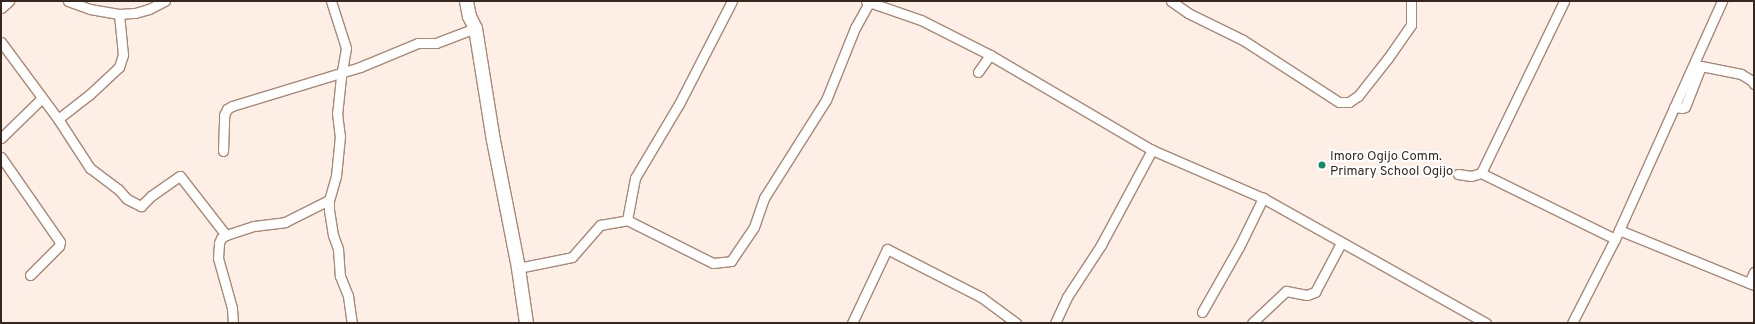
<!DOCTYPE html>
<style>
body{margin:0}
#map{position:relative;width:1755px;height:324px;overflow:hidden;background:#fdeee6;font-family:Overpass,sans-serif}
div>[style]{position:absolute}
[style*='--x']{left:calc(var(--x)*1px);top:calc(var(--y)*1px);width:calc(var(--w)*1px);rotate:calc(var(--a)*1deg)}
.roads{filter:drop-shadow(1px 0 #a98875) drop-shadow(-1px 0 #a98875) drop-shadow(0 1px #a98875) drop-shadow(0 -1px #a98875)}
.street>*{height:9px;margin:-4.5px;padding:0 4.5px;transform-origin:4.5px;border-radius:4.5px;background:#fff}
.secondary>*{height:13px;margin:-6.5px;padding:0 6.5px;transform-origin:6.5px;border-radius:6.5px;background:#fff}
.dots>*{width:11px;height:11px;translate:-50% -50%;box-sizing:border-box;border:2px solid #fff;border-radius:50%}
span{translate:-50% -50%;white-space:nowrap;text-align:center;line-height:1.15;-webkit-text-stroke:4px #fff;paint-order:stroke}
.poi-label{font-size:13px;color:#362821}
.left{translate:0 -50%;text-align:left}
.frame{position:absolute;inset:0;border:2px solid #362821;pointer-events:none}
</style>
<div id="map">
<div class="roads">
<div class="street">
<i style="--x:68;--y:1;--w:23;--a:20"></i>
<i style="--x:90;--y:9;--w:29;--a:10"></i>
<i style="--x:119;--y:14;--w:16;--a:-4"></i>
<i style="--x:135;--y:13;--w:15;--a:-16"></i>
<i style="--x:149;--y:9;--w:18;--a:-27"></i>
<i style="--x:331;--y:1;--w:49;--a:72.3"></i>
<i style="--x:346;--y:48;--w:29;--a:100"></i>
<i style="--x:341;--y:77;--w:36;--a:96"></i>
<i style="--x:337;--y:113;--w:23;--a:83"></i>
<i style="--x:340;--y:136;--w:40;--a:95.7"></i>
<i style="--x:336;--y:176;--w:25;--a:106"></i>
<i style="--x:329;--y:200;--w:10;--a:90"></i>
<i style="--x:329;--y:210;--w:25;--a:81"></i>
<i style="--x:333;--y:235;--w:15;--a:70"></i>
<i style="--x:338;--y:249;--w:27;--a:86"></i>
<i style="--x:340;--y:276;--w:22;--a:68"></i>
<i style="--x:348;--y:296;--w:27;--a:82"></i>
<i style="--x:866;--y:1;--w:58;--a:19.1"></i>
<i style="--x:921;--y:20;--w:77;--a:26.9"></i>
<i style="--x:990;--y:55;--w:188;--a:30.4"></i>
<i style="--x:1152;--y:150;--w:121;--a:23.4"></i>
<i style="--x:1263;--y:198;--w:256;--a:29.3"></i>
<i style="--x:1171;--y:1;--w:21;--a:35"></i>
<i style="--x:1188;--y:13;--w:61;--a:26.1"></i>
<i style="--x:1243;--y:40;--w:114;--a:32.9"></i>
<i style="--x:1339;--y:102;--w:10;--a:0"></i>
<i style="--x:1349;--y:102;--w:11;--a:-34"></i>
<i style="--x:1358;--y:96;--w:48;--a:-51.7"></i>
<i style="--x:1388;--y:58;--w:40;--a:-55.1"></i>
<i style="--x:1411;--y:25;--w:23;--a:-90"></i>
<i style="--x:1;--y:8;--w:11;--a:-41"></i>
<i style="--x:1;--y:42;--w:96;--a:53.5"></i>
<i style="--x:58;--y:119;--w:59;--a:56.9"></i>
<i style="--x:90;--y:168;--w:35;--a:37"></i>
<i style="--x:118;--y:189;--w:13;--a:48"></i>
<i style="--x:127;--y:199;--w:16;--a:27"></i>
<i style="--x:141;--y:206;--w:14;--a:-45"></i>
<i style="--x:151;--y:196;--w:35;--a:-35"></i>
<i style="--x:180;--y:176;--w:75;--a:52.1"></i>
<i style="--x:978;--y:72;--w:21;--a:-55"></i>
<i style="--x:1674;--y:107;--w:8;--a:7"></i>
<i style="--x:1682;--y:108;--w:3;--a:-18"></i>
<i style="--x:1685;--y:107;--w:44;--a:-68.7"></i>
<i style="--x:1701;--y:66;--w:41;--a:11.3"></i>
<i style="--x:1741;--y:74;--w:13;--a:32"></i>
<i style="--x:1752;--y:81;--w:4;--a:56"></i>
<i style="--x:58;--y:119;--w:39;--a:-38"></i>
<i style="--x:89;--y:95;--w:41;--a:-43"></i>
<i style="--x:119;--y:67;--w:13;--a:-72"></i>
<i style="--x:123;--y:55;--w:41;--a:-95.6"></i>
<i style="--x:1;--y:138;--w:57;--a:-44.3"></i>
<i style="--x:223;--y:151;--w:36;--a:-88"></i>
<i style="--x:224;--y:115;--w:7;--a:-63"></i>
<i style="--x:227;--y:109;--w:6;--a:-31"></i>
<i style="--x:232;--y:106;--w:134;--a:-16.9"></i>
<i style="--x:360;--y:67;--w:63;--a:-22.5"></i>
<i style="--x:418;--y:43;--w:18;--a:0"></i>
<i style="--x:436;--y:43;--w:42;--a:-21"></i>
<i style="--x:1;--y:157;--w:103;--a:55.2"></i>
<i style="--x:60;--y:242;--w:4;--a:104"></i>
<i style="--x:59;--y:246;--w:41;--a:135"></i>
<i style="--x:1481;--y:173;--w:191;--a:-64.2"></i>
<i style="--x:1458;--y:174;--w:13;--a:9"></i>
<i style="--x:1471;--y:176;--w:10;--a:-17"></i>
<i style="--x:1481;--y:173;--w:149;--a:26.2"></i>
<i style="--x:627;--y:220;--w:96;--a:26.6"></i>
<i style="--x:713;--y:263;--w:18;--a:-6"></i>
<i style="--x:731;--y:261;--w:41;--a:-55.9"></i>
<i style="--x:754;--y:227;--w:31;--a:-71"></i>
<i style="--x:764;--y:198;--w:116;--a:-57.7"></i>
<i style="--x:826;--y:100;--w:78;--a:-68.1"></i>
<i style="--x:855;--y:28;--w:29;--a:-61"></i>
<i style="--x:1619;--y:230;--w:146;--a:22.2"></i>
<i style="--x:518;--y:268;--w:55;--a:-11.5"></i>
<i style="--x:572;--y:257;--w:43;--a:-48.8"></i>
<i style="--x:600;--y:225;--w:27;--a:-10"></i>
<i style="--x:627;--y:220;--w:43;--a:-79.2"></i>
<i style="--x:635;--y:178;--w:86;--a:-59.3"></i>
<i style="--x:679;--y:104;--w:116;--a:-62.8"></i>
<i style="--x:1749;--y:283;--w:12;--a:-66"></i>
<i style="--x:1202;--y:312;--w:75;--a:-60.4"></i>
<i style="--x:1239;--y:247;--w:55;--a:-63.9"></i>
<i style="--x:233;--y:323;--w:15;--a:-94"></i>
<i style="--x:232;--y:308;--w:52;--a:-105.6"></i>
<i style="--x:218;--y:258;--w:15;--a:-86"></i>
<i style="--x:219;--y:243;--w:5;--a:-68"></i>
<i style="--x:221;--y:238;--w:6;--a:-31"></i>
<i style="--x:226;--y:235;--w:29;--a:-18"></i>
<i style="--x:254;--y:226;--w:31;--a:-7"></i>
<i style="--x:285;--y:222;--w:49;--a:-26.6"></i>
<i style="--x:852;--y:323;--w:82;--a:-64.7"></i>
<i style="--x:887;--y:249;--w:106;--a:27.1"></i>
<i style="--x:981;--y:297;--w:44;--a:36.6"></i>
<i style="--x:1055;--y:323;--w:29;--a:-65"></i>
<i style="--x:1067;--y:297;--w:62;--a:-56.8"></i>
<i style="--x:1101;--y:245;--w:108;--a:-61.8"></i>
<i style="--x:1252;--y:323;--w:47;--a:-43.3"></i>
<i style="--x:1286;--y:291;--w:21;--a:11"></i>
<i style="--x:1307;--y:295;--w:9;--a:-21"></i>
<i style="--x:1315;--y:292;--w:55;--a:-62"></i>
<i style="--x:1572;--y:323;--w:94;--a:-62.9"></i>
<i style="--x:1615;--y:239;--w:261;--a:-65.8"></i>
</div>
<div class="secondary">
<i style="--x:466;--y:1;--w:15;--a:79"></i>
<i style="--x:469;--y:16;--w:13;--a:63"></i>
<i style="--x:475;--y:28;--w:113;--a:80.9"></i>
<i style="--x:493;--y:140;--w:130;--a:78.9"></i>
<i style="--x:518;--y:268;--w:56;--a:81.7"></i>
</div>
</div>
<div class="dots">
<i style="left:1322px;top:165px;background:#138c6e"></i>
</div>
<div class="poi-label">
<span class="left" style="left:1330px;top:165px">Imoro Ogijo Comm.<br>Primary School Ogijo</span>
</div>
<div class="frame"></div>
</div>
